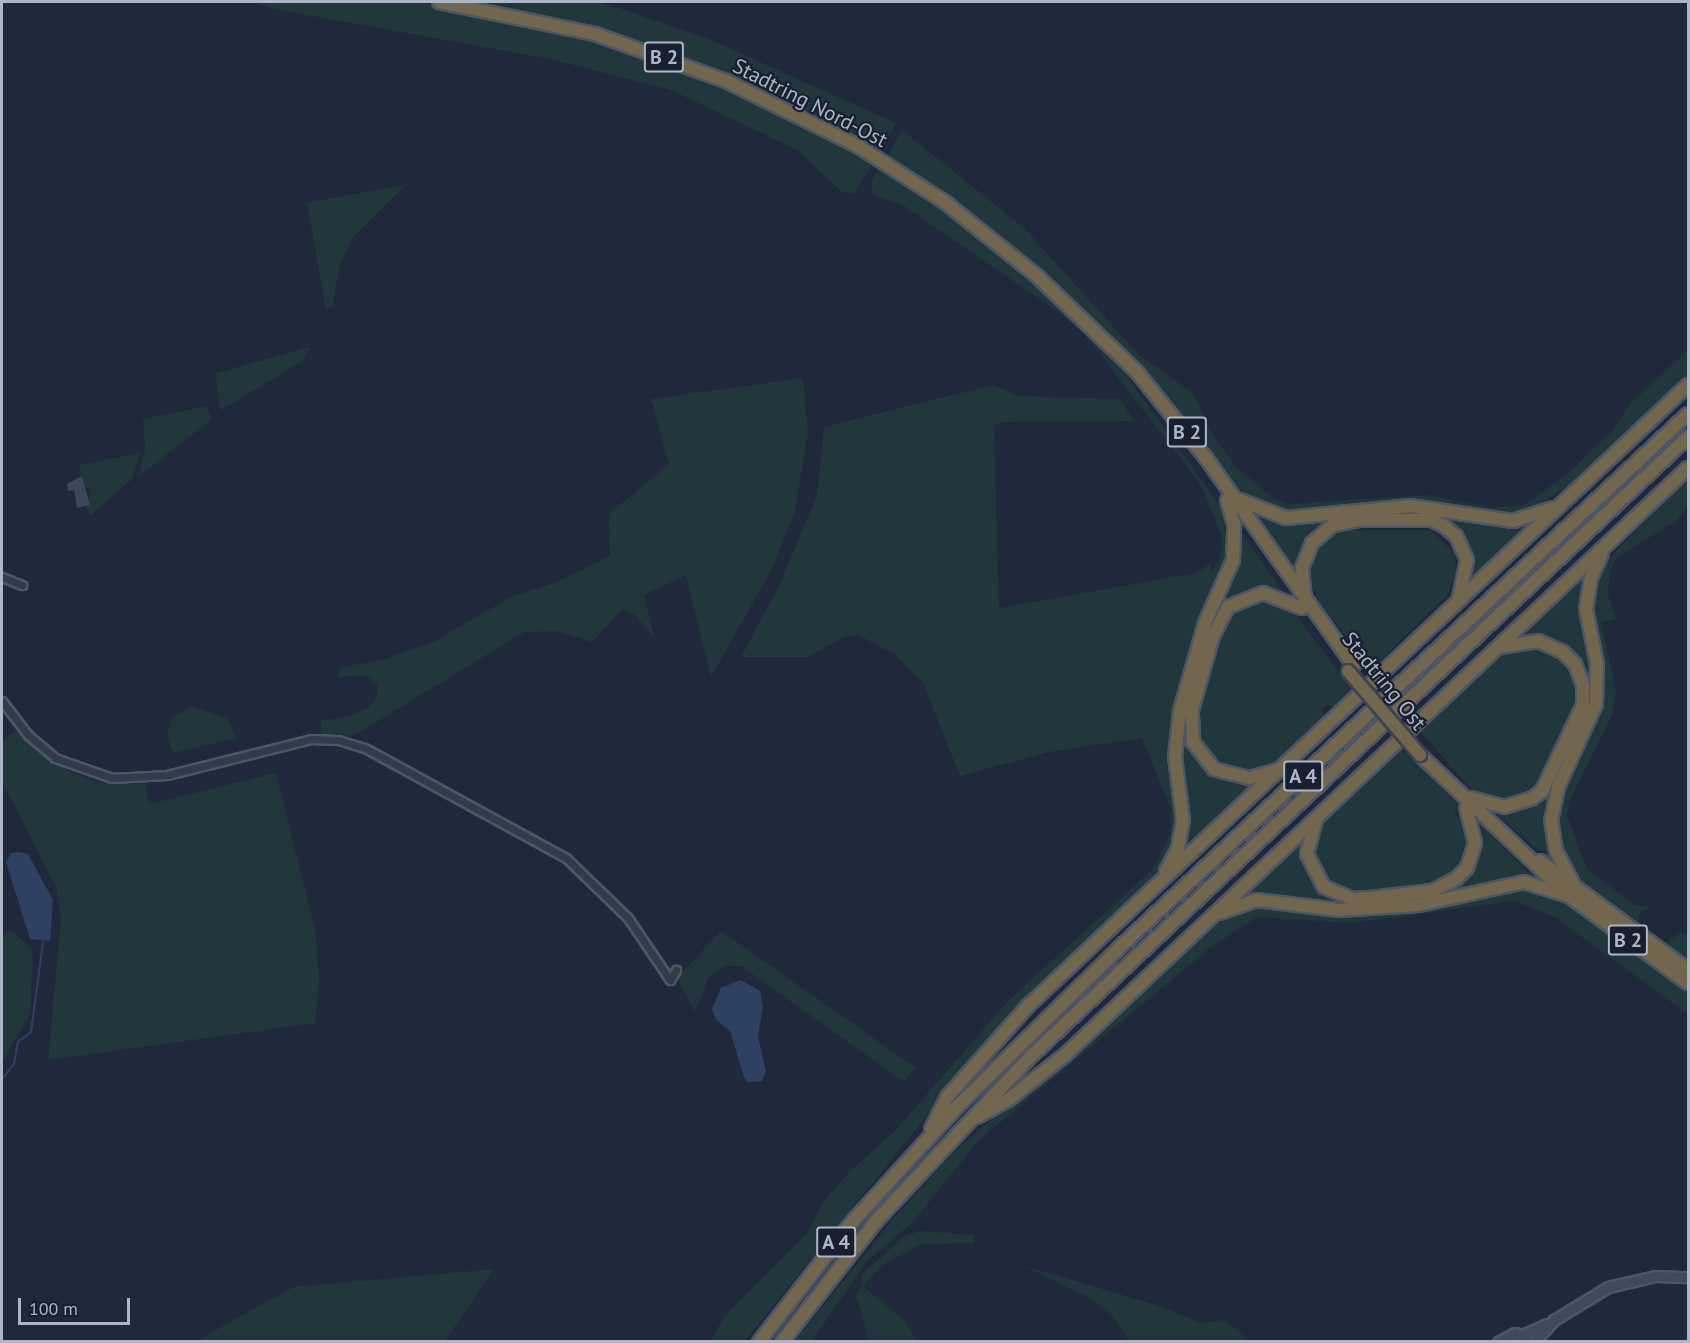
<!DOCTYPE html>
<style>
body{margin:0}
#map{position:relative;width:1690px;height:1343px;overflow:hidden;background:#1f293b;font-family:"PT Sans",sans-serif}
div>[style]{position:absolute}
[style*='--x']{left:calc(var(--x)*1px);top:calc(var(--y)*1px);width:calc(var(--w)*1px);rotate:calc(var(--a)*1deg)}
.green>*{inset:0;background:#21373c}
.water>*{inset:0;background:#2f4162}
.stream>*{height:2px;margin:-1px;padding:0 1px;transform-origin:1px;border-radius:1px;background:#2f4162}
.building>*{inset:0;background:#3b475b}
.roads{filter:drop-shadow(2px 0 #4d5665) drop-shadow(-2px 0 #4d5665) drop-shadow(0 2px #4d5665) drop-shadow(0 -2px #4d5665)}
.street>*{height:7px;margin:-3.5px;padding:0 3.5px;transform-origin:3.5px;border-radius:3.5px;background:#333b4b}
.secondary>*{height:9px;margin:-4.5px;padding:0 4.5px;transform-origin:4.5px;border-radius:4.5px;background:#404a5e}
.highway>*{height:12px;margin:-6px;padding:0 6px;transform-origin:6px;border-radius:6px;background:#72664f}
.bridges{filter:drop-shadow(2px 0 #3a4352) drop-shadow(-2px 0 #3a4352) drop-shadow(0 2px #3a4352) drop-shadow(0 -2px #3a4352)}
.highway-bridge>*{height:12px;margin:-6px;padding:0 6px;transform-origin:6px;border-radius:6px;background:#72664f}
span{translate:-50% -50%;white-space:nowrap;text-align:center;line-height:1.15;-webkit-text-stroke:4.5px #18202f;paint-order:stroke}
.shield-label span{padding:2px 4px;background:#18202f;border:2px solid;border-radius:4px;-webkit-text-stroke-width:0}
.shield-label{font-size:20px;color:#adb6c7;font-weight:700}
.street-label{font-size:21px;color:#adb6c7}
.frame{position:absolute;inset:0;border:3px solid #adb6c7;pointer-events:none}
.scale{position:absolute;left:18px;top:1298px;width:112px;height:27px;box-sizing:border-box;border:3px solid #adb6c7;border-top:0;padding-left:8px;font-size:18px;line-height:21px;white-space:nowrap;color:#adb6c7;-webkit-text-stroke:4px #18202f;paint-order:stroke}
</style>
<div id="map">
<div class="green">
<i style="clip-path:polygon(253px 2px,417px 2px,576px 33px,729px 86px,875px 161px,853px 194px,842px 192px,797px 150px,671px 90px,550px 59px,274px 9px)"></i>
<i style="clip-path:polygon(486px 2px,596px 2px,622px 9px,711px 40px,896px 123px,881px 151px,779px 95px,722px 70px,605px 31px)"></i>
<i style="clip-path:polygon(902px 130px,1025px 229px,1138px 354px,1194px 394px,1212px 434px,1235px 466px,1274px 499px,1287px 504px,1428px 495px,1492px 508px,1524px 505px,1567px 474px,1611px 432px,1630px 404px,1688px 350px,1688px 377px,1569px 486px,1527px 511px,1497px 515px,1422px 501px,1281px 512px,1262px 506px,1235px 485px,1170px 399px,1047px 276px,970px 210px,888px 155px)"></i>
<i style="clip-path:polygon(881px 165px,954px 215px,1039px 285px,1125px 374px,1224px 511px,1227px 562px,1178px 702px,1178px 825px,1163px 866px,971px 1061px,745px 1341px,710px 1342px,724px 1317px,807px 1234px,823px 1202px,851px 1170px,894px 1132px,1008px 1001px,1153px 869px,1171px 832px,1170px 807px,1142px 738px,1049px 752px,960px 776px,923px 683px,896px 655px,858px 635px,844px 637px,809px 657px,741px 657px,780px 584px,817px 495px,824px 427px,994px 385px,1018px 396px,1120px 399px,1134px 421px,1003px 422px,994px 426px,999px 608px,1196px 573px,1212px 562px,1210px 574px,1219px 560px,1223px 540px,1201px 485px,1086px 336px,1060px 313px,904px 206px,872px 194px,871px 182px)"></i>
<i style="clip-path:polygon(407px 184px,352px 238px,339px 267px,333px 306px,326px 310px,307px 203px)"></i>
<i style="clip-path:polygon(311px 347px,301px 362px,220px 411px,216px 373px)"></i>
<i style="clip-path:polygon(803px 378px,808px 433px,795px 512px,773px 567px,711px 677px,686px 575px,644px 595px,655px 639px,635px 615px,623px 609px,592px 642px,558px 631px,524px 632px,355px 735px,321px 734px,321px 721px,350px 716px,369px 707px,378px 696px,377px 685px,367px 676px,338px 677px,341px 667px,382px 660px,435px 641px,513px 596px,555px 583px,610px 556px,609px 514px,669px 464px,651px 399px)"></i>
<i style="clip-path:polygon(206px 406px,212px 419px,139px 476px,145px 449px,143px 419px)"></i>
<i style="clip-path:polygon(140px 453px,132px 479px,90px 516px,86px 506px,92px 490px,84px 486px,79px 465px)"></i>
<i style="clip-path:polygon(1688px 476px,1688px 508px,1673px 523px,1616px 558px,1611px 570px,1607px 592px,1616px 619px,1601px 622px,1616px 692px,1612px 715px,1570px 799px,1567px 815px,1586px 868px,1635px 905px,1649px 907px,1640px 913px,1637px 925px,1576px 877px,1558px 837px,1558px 802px,1599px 708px,1590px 600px,1599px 569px)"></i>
<i style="clip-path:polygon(1250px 510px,1275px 520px,1326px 520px,1308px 533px,1295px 571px)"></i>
<i style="clip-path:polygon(1447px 518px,1504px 529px,1526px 526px,1473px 577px,1471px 551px)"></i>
<i style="clip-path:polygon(1238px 527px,1284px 594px,1249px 590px,1220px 610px,1186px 724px,1192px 752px,1203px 767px,1230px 781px,1257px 784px,1229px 810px,1225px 808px,1177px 859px,1180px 731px)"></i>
<i style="clip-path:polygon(1342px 530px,1431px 530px,1455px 554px,1456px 572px,1448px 594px,1372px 669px,1319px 602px,1310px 582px,1312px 558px,1326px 540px)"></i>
<i style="clip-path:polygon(1591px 565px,1592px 701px,1550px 798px,1559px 870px,1544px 858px,1545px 851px,1535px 848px,1491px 809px,1533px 802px,1583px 718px,1579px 664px,1514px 637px)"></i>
<i style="clip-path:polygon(1262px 598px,1289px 606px,1353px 691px,1334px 707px,1328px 705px,1322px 709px,1324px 717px,1272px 766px,1249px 774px,1218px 767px,1196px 739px,1195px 713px,1228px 613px)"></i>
<i style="clip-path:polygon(1529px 643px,1564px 656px,1579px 680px,1579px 709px,1537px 790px,1509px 802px,1471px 789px,1419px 730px,1501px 653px)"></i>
<i style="clip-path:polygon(191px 706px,227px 718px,236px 738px,173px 753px,167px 736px,171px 719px)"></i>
<i style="clip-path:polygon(17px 730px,66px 770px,98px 783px,145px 784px,149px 804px,276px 773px,316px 934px,319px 983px,315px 1023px,48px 1060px,61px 917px,56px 887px,2px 781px,2px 741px)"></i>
<i style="clip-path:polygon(1401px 749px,1450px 797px,1459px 807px,1454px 814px,1460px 819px,1464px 814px,1469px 835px,1466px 855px,1455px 873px,1432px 886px,1349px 894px,1326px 883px,1312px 854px,1316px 831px)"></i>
<i style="clip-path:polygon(1477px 821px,1530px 874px,1533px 871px,1546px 882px,1511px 877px,1471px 885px,1451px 896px,1352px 907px,1273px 896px,1239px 900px,1238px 896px,1306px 834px,1305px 866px,1314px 882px,1335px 900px,1349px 903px,1451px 888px,1479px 843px)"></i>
<i style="clip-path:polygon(1531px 886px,1567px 900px,1688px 988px,1688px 1014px,1556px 918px,1515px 901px,1352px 923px,1257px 917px,1211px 947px,979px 1140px,911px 1224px,867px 1261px,812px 1341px,794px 1342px,897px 1214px,956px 1150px,1226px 914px,1256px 904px,1359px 915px,1435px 907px)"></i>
<i style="clip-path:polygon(10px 929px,33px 950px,30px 1013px,2px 1062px,2px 936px)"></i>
<i style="clip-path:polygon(721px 931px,916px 1068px,904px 1082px,741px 966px,725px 966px,709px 976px,695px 1012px,677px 978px)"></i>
<i style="clip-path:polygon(1682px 932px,1688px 936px,1688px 960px,1664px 943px)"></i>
<i style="clip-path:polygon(921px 1231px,973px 1235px,974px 1243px,922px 1244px,881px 1266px,863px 1286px,906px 1322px,916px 1341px,869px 1341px,856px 1294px,863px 1285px,861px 1275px,904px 1236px)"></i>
<i style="clip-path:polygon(1024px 1266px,1160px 1306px,1200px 1323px,1225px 1320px,1250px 1341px,1129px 1341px,1112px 1315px,1093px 1300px)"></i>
<i style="clip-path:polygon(494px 1269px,445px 1341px,196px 1341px,293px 1287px)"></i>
</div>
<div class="water">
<i style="clip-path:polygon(19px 852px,28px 854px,53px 900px,50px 941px,30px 939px,6px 862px,11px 853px)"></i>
<i style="clip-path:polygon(741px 980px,760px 991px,763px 1007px,758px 1036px,766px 1072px,762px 1081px,748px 1082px,744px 1077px,730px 1031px,716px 1020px,712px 1009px,721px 988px)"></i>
</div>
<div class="stream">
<i style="--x:2;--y:1079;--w:19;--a:-51"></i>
<i style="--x:14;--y:1064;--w:22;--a:-80"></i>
<i style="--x:18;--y:1042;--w:16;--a:-38"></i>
<i style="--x:31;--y:1032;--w:91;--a:-82.4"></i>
</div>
<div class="building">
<i style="clip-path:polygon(82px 476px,90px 505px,77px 508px,74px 490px,68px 491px,67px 484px)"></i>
</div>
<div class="roads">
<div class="street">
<i style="--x:2;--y:577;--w:22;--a:22"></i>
<i style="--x:2;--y:701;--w:43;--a:52.6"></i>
<i style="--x:28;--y:735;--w:35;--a:40"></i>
<i style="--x:55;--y:758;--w:60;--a:19.3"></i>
<i style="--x:112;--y:778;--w:55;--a:-3.1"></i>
<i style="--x:167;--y:775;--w:148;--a:-14"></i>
<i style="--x:311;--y:739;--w:27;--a:2"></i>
<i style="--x:338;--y:740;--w:28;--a:17"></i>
<i style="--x:365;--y:748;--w:229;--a:28.7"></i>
<i style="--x:566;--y:858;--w:86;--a:44.1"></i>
<i style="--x:628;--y:918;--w:75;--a:55.9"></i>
<i style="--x:670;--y:980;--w:12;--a:-59"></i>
</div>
<div class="secondary">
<i style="--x:1522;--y:1335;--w:27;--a:-24"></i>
<i style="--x:1498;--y:1342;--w:19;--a:-28"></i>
<i style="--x:1515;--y:1333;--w:17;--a:33"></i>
<i style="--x:1534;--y:1342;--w:30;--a:-48"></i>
<i style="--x:1554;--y:1320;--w:63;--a:-31.4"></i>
<i style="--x:1608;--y:1287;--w:48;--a:-13.2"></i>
<i style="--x:1655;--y:1276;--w:33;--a:2"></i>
</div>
<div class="highway">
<i style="--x:439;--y:2;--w:159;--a:11.6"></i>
<i style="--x:595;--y:34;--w:139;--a:19.7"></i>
<i style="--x:726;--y:81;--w:147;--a:26.2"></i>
<i style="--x:858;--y:146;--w:105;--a:32.9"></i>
<i style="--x:946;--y:203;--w:117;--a:38.7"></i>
<i style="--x:1037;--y:276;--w:139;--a:43.8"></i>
<i style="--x:1137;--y:372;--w:110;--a:51.3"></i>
<i style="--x:1206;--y:458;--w:255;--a:54.6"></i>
<i style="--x:1237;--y:499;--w:53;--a:21.2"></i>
<i style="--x:1286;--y:518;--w:125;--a:-5.5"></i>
<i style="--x:1410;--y:506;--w:104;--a:8.3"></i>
<i style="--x:1513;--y:521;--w:42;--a:-18"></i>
<i style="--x:1305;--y:598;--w:30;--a:-96"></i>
<i style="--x:1302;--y:568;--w:27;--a:-68"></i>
<i style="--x:1312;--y:543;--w:28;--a:-41"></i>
<i style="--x:1333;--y:525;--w:26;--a:-11"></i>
<i style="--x:1359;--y:520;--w:73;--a:0"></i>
<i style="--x:1432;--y:520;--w:13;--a:27"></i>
<i style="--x:1444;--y:526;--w:16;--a:40"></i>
<i style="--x:1456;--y:536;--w:26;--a:65"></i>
<i style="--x:1467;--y:560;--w:39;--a:102"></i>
<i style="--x:1420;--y:755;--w:205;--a:43.4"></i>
<i style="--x:1569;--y:896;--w:147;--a:36.2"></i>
<i style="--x:1274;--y:771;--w:26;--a:164"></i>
<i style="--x:1249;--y:778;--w:36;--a:-166"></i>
<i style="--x:1214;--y:769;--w:34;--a:-128"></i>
<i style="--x:1193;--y:742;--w:32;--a:-92"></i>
<i style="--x:1192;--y:710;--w:77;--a:-74.2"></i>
<i style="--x:1213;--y:636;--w:33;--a:-63"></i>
<i style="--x:1228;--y:607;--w:38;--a:-22"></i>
<i style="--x:1263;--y:593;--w:42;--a:21"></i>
<i style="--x:1471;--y:798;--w:34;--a:15"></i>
<i style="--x:1504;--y:807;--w:28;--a:-17"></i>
<i style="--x:1531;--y:799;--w:14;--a:-36"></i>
<i style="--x:1542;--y:791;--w:95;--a:-64.5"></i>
<i style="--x:1583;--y:705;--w:20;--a:-90"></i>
<i style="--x:1583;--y:685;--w:22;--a:-111"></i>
<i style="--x:1575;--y:664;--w:17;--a:-135"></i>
<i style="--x:1563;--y:652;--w:27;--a:-156"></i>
<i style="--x:1538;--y:641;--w:37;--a:171"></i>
<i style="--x:1316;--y:820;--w:35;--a:105"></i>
<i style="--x:1307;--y:854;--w:37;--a:63"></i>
<i style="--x:1324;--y:887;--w:30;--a:23"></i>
<i style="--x:1352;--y:899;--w:27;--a:-4"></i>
<i style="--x:1379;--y:897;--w:53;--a:-6.5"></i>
<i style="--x:1432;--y:891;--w:28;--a:-27"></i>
<i style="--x:1457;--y:878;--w:14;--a:-45"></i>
<i style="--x:1467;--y:868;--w:26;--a:-72"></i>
<i style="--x:1475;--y:843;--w:37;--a:-104"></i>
<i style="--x:1540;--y:861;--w:184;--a:36.4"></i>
<i style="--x:1166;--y:871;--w:26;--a:-62"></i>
<i style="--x:1178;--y:848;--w:28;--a:-80"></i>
<i style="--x:1183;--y:820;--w:64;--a:-97.2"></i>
<i style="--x:1175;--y:757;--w:46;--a:-83.8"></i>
<i style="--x:1180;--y:711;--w:91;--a:-74.1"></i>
<i style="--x:1205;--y:623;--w:69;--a:-66"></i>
<i style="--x:1233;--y:560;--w:36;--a:-88"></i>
<i style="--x:1234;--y:524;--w:25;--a:-106"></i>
<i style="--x:1575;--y:887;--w:41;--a:-117.8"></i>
<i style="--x:1556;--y:851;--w:30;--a:-99"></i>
<i style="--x:1551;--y:821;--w:35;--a:-78"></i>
<i style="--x:1558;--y:787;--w:91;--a:-65.4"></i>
<i style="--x:1596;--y:704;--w:40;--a:-88.6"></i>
<i style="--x:1597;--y:664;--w:56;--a:-101.3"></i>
<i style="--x:1586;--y:609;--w:31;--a:-81"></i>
<i style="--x:1591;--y:578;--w:27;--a:-66"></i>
<i style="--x:1219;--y:913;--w:40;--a:-18.9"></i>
<i style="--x:1257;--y:900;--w:82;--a:7"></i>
<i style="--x:1338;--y:910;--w:81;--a:-3.5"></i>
<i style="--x:1419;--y:905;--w:107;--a:-12.4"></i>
<i style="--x:1524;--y:882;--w:47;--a:17.3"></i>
<i style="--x:977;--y:1117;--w:35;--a:-29"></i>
<i style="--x:1008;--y:1100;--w:73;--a:-38.3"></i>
<i style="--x:1065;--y:1055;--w:856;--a:-43.3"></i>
<i style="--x:931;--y:1129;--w:37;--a:-63"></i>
<i style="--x:948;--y:1096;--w:120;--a:-48.4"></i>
<i style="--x:1028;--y:1006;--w:906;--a:-43.26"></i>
<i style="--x:759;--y:1342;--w:153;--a:-52.2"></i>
<i style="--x:853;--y:1221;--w:159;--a:-47.6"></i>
<i style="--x:960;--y:1104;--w:220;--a:-44.4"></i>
<i style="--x:1117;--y:950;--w:783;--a:-43.19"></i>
<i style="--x:782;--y:1342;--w:155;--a:-52.1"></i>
<i style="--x:877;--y:1220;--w:221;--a:-46.8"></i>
<i style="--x:1028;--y:1059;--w:907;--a:-43.3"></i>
</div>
</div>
<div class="bridges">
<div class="highway-bridge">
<i style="--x:1348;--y:671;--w:111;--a:49.4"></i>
</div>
</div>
<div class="shield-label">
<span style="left:664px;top:57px">B 2</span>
<span style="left:1187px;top:432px">B 2</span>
<span style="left:1303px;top:776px">A 4</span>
<span style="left:1628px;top:940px">B 2</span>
<span style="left:836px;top:1242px">A 4</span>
</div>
<div class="street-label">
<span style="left:810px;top:103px;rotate:27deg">Stadtring Nord-Ost</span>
<span style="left:1384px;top:681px;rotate:51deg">Stadtring Ost</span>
</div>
<div class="frame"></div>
<div class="scale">100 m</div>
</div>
